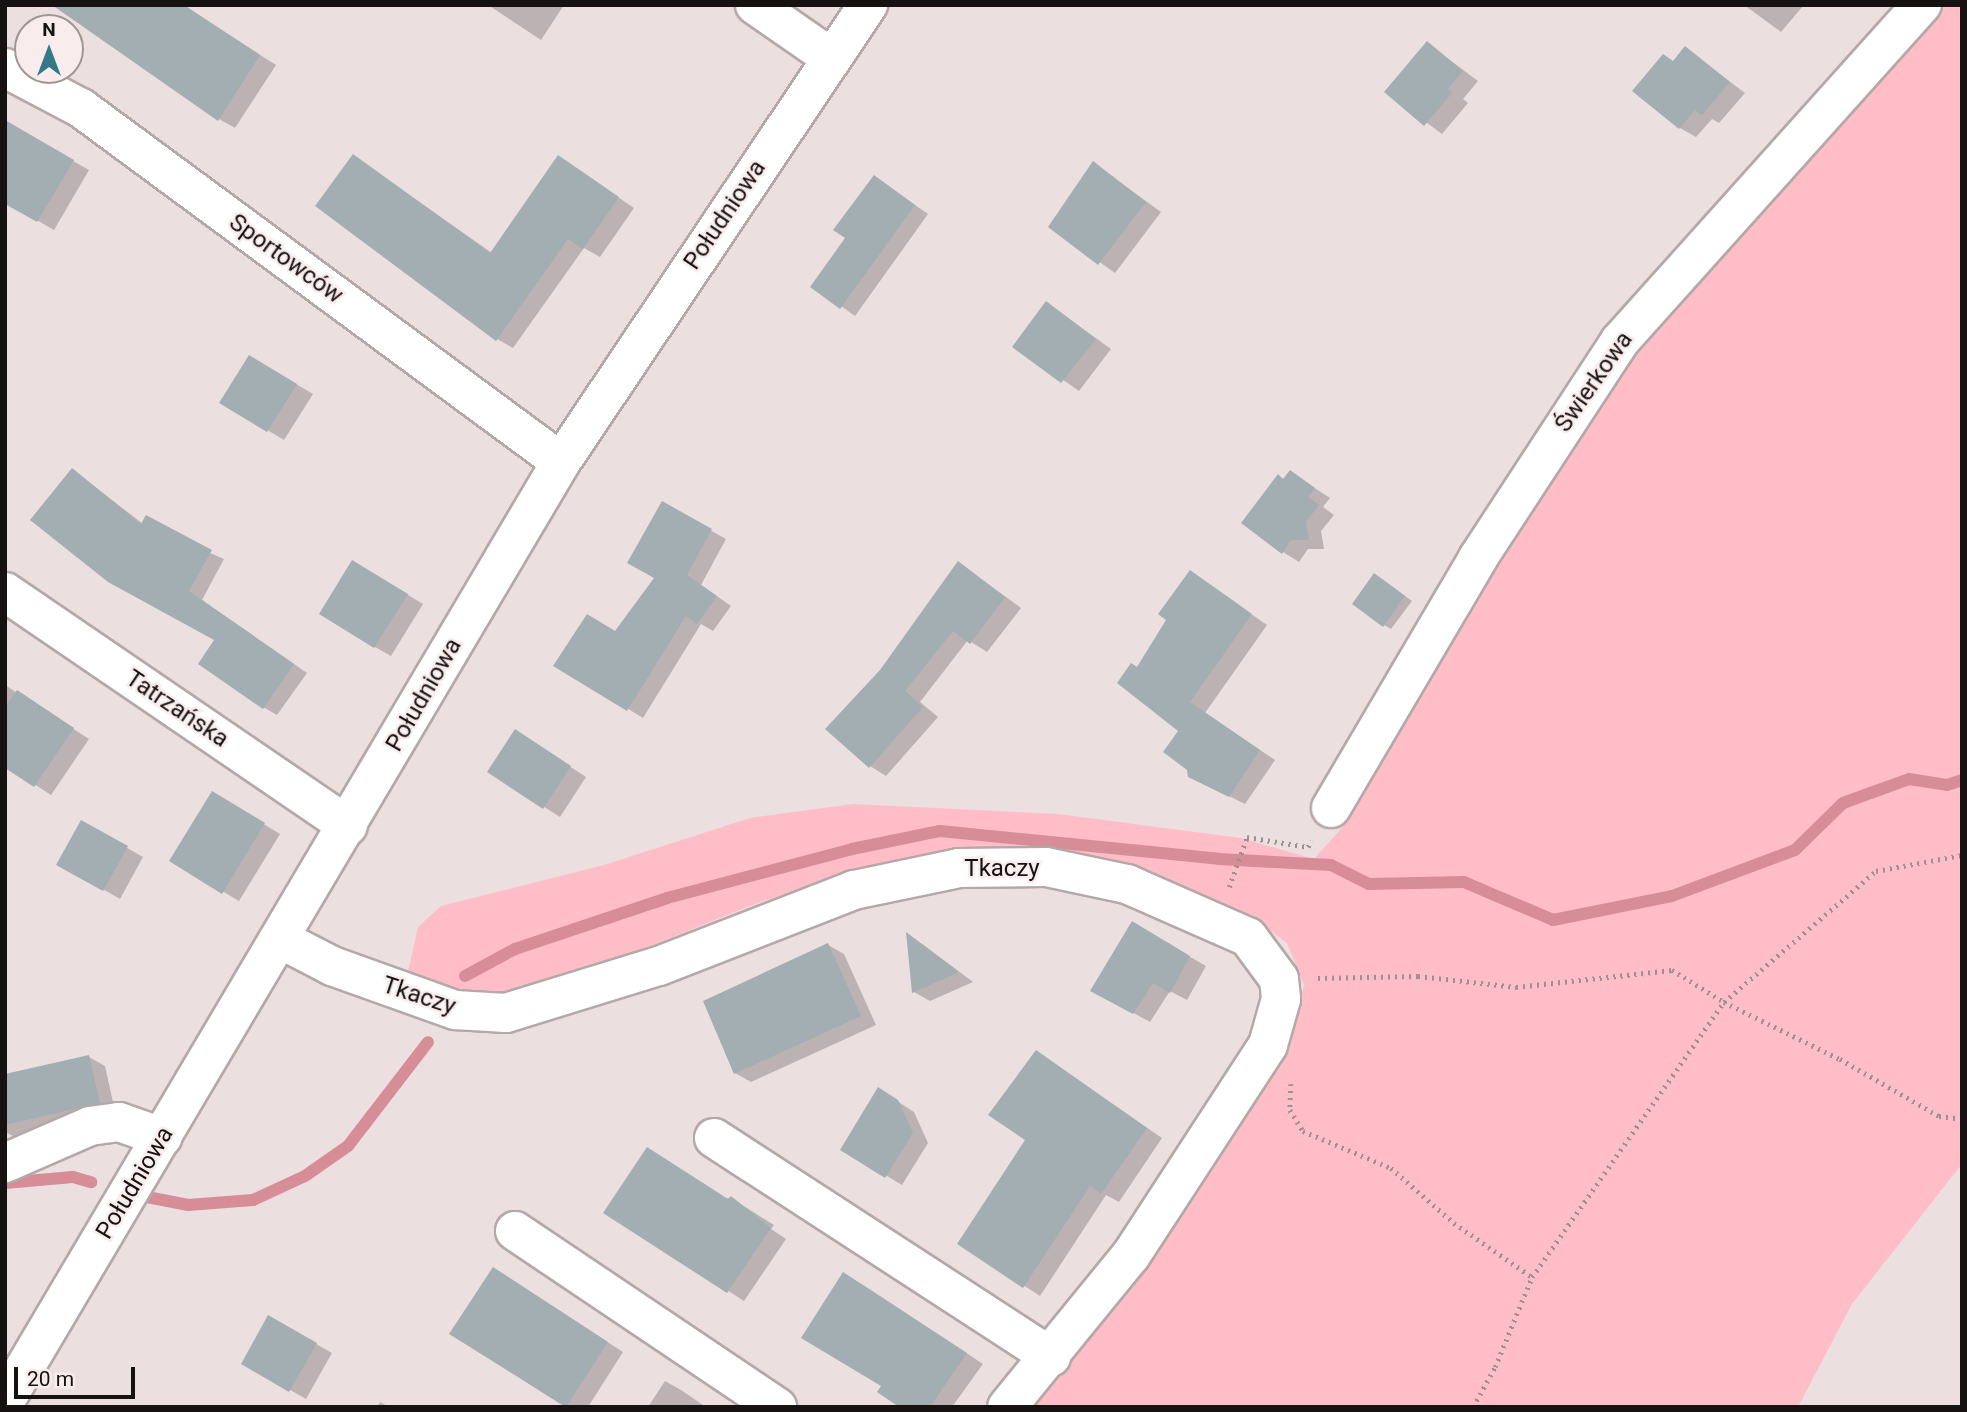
<!DOCTYPE html>
<meta charset="utf-8">
<style>
body{margin:0}
#map{position:relative;width:1967px;height:1412px;overflow:hidden;background:#ecdfe0;font-family:Roboto,sans-serif}
div>[style]{position:absolute}
[style*='--x']{left:calc(var(--x)*1px);top:calc(var(--y)*1px);width:calc(var(--w)*1px);rotate:calc(var(--a)*1deg)}
.green>*{inset:0;background:#ffbec7}
.shadow>*{inset:0;background:#0003}
.stream>*{height:12px;margin:-6px;padding:0 6px;transform-origin:6px;border-radius:6px;background:#d78d98}
.building>*{inset:0;background:#a2aeb1}
.path>*{height:4.5px;margin-top:-2.25px;transform-origin:0;background:repeating-linear-gradient(90deg,#9b9192 0 2px,transparent 0 7px)}
.roads{filter:drop-shadow(2px 0 #b4a8a9) drop-shadow(-2px 0 #b4a8a9) drop-shadow(0 2px #b4a8a9) drop-shadow(0 -2px #b4a8a9)}
.minor>*{height:38px;margin:-19px;padding:0 19px;transform-origin:19px;border-radius:19px;background:#fff}
span{translate:-50% -50%;white-space:nowrap;text-align:center;line-height:1.15;-webkit-text-stroke:5px #f9eced;paint-order:stroke}
.street-label{font-size:24px;color:#161212}
.frame{position:absolute;inset:0;border:7px solid #161212;pointer-events:none}
.north{position:absolute;left:14px;top:14px;width:70px;height:70px;box-sizing:border-box;background:#f9eced;border:2px solid #9e9595;border-radius:50%;rotate:0deg;font-size:19px;font-weight:700;line-height:28px;text-align:center;color:#161212}
.north::after{content:'';display:block;margin:auto;width:24px;height:32px;background:#357888;clip-path:polygon(50% 0,100% 100%,50% 72%,0 100%)}
.scale{position:absolute;left:14px;top:1367px;width:121px;height:32px;box-sizing:border-box;border:4px solid #161212;border-top:0;padding-left:9px;font-size:21px;line-height:24px;white-space:nowrap;color:#161212;-webkit-text-stroke:5px #f9eced;paint-order:stroke}
</style>
<div id="map">
<div class="green">
<i style="clip-path:polygon(1943px 5px,1962px 5px,1962px 1164px,1852px 1304px,1798px 1407px,1027px 1407px,1290px 1036px,1304px 985px,1287px 943px,1251px 916px,1119px 866px,964px 851px,865px 867px,755px 904px,590px 970px,501px 995px,461px 993px,407px 976px,418px 927px,441px 906px,604px 865px,750px 818px,853px 804px,1058px 814px,1241px 838px,1314px 859px,1347px 822px,1446px 639px,1551px 472px,1633px 358px)"></i>
</div>
<div class="shadow">
<i style="clip-path:polygon(182px 5px,276px 65px,235px 128px,219px 119px)"></i>
<i style="clip-path:polygon(488px 5px,564px 5px,541px 40px)"></i>
<i style="clip-path:polygon(1744px 5px,1802px 5px,1803px 6px,1781px 32px)"></i>
<i style="clip-path:polygon(1427px 43px,1478px 81px,1463px 99px,1468px 103px,1442px 134px,1386px 92px)"></i>
<i style="clip-path:polygon(1685px 48px,1745px 93px,1719px 123px,1712px 119px,1696px 137px,1680px 128px,1674px 62px)"></i>
<i style="clip-path:polygon(354px 156px,492px 253px,559px 157px,634px 208px,600px 257px,584px 248px,513px 348px,497px 339px)"></i>
<i style="clip-path:polygon(73px 161px,89px 170px,54px 230px,5px 202px)"></i>
<i style="clip-path:polygon(1093px 163px,1161px 212px,1115px 273px,1050px 227px)"></i>
<i style="clip-path:polygon(875px 177px,928px 214px,855px 316px,813px 286px,848px 238px)"></i>
<i style="clip-path:polygon(1047px 303px,1111px 349px,1079px 391px,1014px 346px)"></i>
<i style="clip-path:polygon(250px 357px,313px 394px,284px 440px,222px 403px)"></i>
<i style="clip-path:polygon(73px 470px,143px 524px,224px 559px,202px 600px,307px 673px,277px 715px,263px 707px,217px 640px)"></i>
<i style="clip-path:polygon(1290px 472px,1330px 498px,1323px 507px,1334px 515px,1321px 531px,1324px 549px,1308px 549px,1299px 562px,1283px 552px,1278px 476px,1285px 480px)"></i>
<i style="clip-path:polygon(663px 504px,726px 539px,701px 585px,731px 606px,713px 631px,701px 624px,643px 718px,556px 665px,616px 633px,656px 577px)"></i>
<i style="clip-path:polygon(353px 562px,423px 604px,391px 656px,375px 647px)"></i>
<i style="clip-path:polygon(959px 563px,1021px 608px,987px 652px,968px 640px,920px 702px,938px 717px,886px 776px,870px 766px,882px 671px)"></i>
<i style="clip-path:polygon(1191px 572px,1267px 625px,1205px 713px,1275px 760px,1245px 804px,1189px 776px,1180px 730px,1137px 669px,1169px 620px)"></i>
<i style="clip-path:polygon(1382px 579px,1412px 601px,1391px 629px,1384px 625px)"></i>
<i style="clip-path:polygon(5px 685px,89px 739px,51px 795px,5px 765px)"></i>
<i style="clip-path:polygon(531px 741px,586px 777px,560px 817px,489px 772px)"></i>
<i style="clip-path:polygon(213px 793px,280px 834px,239px 901px,171px 861px)"></i>
<i style="clip-path:polygon(82px 822px,143px 857px,120px 899px,59px 864px)"></i>
<i style="clip-path:polygon(1133px 924px,1206px 966px,1187px 1000px,1170px 991px,1150px 1022px,1108px 999px)"></i>
<i style="clip-path:polygon(908px 935px,922px 944px,973px 982px,930px 1001px,914px 992px)"></i>
<i style="clip-path:polygon(828px 945px,844px 954px,876px 1025px,751px 1082px,735px 1073px)"></i>
<i style="clip-path:polygon(1037px 1052px,1162px 1138px,1119px 1202px,1106px 1195px,1040px 1296px,959px 1244px,1027px 1140px)"></i>
<i style="clip-path:polygon(89px 1057px,105px 1066px,115px 1111px,13px 1136px,5px 1132px,5px 1076px)"></i>
<i style="clip-path:polygon(894px 1099px,914px 1112px,928px 1143px,902px 1185px,842px 1149px)"></i>
<i style="clip-path:polygon(731px 1198px,774px 1225px,771px 1229px,786px 1239px,744px 1301px,606px 1212px)"></i>
<i style="clip-path:polygon(510px 1279px,623px 1352px,588px 1407px,565px 1407px,451px 1334px)"></i>
<i style="clip-path:polygon(860px 1283px,983px 1364px,952px 1407px,902px 1407px,884px 1386px)"></i>
<i style="clip-path:polygon(269px 1317px,332px 1353px,306px 1399px,243px 1363px)"></i>
<i style="clip-path:polygon(665px 1381px,681px 1390px,706px 1407px,648px 1407px)"></i>
<i style="clip-path:polygon(380px 1402px,389px 1407px,377px 1407px)"></i>
</div>
<div class="stream">
<i style="--x:465;--y:976;--w:57;--a:-28.4"></i>
<i style="--x:515;--y:949;--w:160;--a:-18.5"></i>
<i style="--x:667;--y:898;--w:191;--a:-14.8"></i>
<i style="--x:852;--y:849;--w:90;--a:-11.6"></i>
<i style="--x:940;--y:831;--w:280;--a:5.7"></i>
<i style="--x:1219;--y:859;--w:112;--a:3.1"></i>
<i style="--x:1331;--y:865;--w:42;--a:26.6"></i>
<i style="--x:1369;--y:884;--w:95;--a:-1.2"></i>
<i style="--x:1464;--y:882;--w:97;--a:23.1"></i>
<i style="--x:1553;--y:920;--w:121;--a:-11.4"></i>
<i style="--x:1672;--y:896;--w:131;--a:-20.5"></i>
<i style="--x:1795;--y:850;--w:67;--a:-44.4"></i>
<i style="--x:1843;--y:803;--w:70;--a:-20"></i>
<i style="--x:1909;--y:779;--w:38;--a:9"></i>
<i style="--x:1947;--y:785;--w:16;--a:-18"></i>
<i style="--x:5;--y:1183;--w:68;--a:-5"></i>
<i style="--x:73;--y:1177;--w:19;--a:16"></i>
<i style="--x:147;--y:1197;--w:42;--a:11"></i>
<i style="--x:188;--y:1205;--w:65;--a:-4.4"></i>
<i style="--x:253;--y:1200;--w:57;--a:-24.8"></i>
<i style="--x:305;--y:1176;--w:52;--a:-34.9"></i>
<i style="--x:348;--y:1146;--w:131;--a:-52.4"></i>
</div>
<div class="building">
<i style="clip-path:polygon(52px 5px,184px 5px,260px 55px,218px 121px)"></i>
<i style="clip-path:polygon(1427px 41px,1463px 71px,1448px 89px,1452px 93px,1424px 126px,1384px 92px)"></i>
<i style="clip-path:polygon(1685px 46px,1730px 82px,1702px 115px,1695px 110px,1679px 129px,1632px 91px,1663px 54px,1673px 61px)"></i>
<i style="clip-path:polygon(5px 120px,74px 160px,37px 222px,5px 204px)"></i>
<i style="clip-path:polygon(353px 154px,490px 253px,558px 155px,619px 197px,583px 249px,568px 239px,496px 341px,315px 206px)"></i>
<i style="clip-path:polygon(1093px 161px,1146px 202px,1098px 265px,1048px 227px)"></i>
<i style="clip-path:polygon(874px 175px,915px 205px,840px 309px,810px 287px,845px 238px,833px 230px)"></i>
<i style="clip-path:polygon(1046px 301px,1096px 339px,1061px 383px,1012px 347px)"></i>
<i style="clip-path:polygon(249px 355px,297px 384px,267px 432px,219px 403px)"></i>
<i style="clip-path:polygon(72px 468px,141px 524px,146px 515px,212px 550px,189px 591px,294px 664px,263px 709px,198px 664px,214px 640px,108px 582px,30px 520px)"></i>
<i style="clip-path:polygon(1290px 470px,1315px 488px,1308px 497px,1319px 505px,1306px 522px,1309px 540px,1291px 540px,1282px 554px,1241px 523px,1278px 474px,1283px 479px)"></i>
<i style="clip-path:polygon(662px 501px,712px 529px,687px 575px,717px 596px,697px 624px,686px 616px,627px 711px,553px 666px,587px 614px,615px 631px,654px 578px,627px 563px)"></i>
<i style="clip-path:polygon(352px 560px,408px 594px,374px 648px,319px 614px)"></i>
<i style="clip-path:polygon(958px 561px,1005px 597px,970px 644px,953px 631px,905px 691px,923px 707px,869px 768px,825px 729px,880px 670px)"></i>
<i style="clip-path:polygon(1190px 570px,1252px 614px,1190px 702px,1260px 750px,1229px 797px,1188px 777px,1187px 770px,1163px 752px,1178px 731px,1117px 683px,1131px 663px,1137px 667px,1166px 620px,1158px 614px)"></i>
<i style="clip-path:polygon(1374px 573px,1405px 596px,1383px 627px,1352px 604px)"></i>
<i style="clip-path:polygon(17px 690px,74px 728px,34px 787px,5px 768px,5px 707px)"></i>
<i style="clip-path:polygon(515px 729px,571px 766px,543px 809px,487px 772px)"></i>
<i style="clip-path:polygon(212px 791px,265px 823px,222px 894px,169px 861px)"></i>
<i style="clip-path:polygon(81px 820px,128px 846px,103px 891px,56px 865px)"></i>
<i style="clip-path:polygon(1132px 921px,1190px 956px,1170px 993px,1153px 983px,1133px 1014px,1090px 991px)"></i>
<i style="clip-path:polygon(906px 932px,959px 972px,912px 993px)"></i>
<i style="clip-path:polygon(828px 943px,861px 1016px,734px 1074px,703px 1001px)"></i>
<i style="clip-path:polygon(1036px 1050px,1147px 1128px,1101px 1194px,1090px 1186px,1023px 1288px,957px 1244px,1025px 1140px,988px 1115px)"></i>
<i style="clip-path:polygon(89px 1055px,100px 1103px,5px 1125px,5px 1074px)"></i>
<i style="clip-path:polygon(878px 1087px,898px 1100px,913px 1133px,885px 1178px,840px 1150px)"></i>
<i style="clip-path:polygon(647px 1147px,728px 1199px,731px 1196px,771px 1228px,727px 1293px,603px 1213px)"></i>
<i style="clip-path:polygon(493px 1267px,608px 1342px,566px 1407px,449px 1334px)"></i>
<i style="clip-path:polygon(843px 1272px,967px 1353px,930px 1407px,899px 1407px,877px 1392px,881px 1386px,801px 1338px)"></i>
<i style="clip-path:polygon(268px 1315px,317px 1343px,289px 1392px,241px 1364px)"></i>
</div>
<div class="path">
<i style="--x:1229;--y:887;--w:53;--a:-70.2"></i>
<i style="--x:1247;--y:837;--w:62;--a:9.3"></i>
<i style="--x:1308;--y:847;--w:7;--a:-63"></i>
<i style="--x:1318;--y:978;--w:100;--a:-1.1"></i>
<i style="--x:1418;--y:976;--w:99;--a:6.4"></i>
<i style="--x:1516;--y:987;--w:157;--a:-6.2"></i>
<i style="--x:1672;--y:970;--w:61;--a:31.6"></i>
<i style="--x:1724;--y:1002;--w:201;--a:-40.8"></i>
<i style="--x:1876;--y:871;--w:87;--a:-10.5"></i>
<i style="--x:1291;--y:1084;--w:26;--a:92"></i>
<i style="--x:1290;--y:1110;--w:25;--a:58"></i>
<i style="--x:1303;--y:1131;--w:95;--a:22.8"></i>
<i style="--x:1391;--y:1168;--w:84;--a:41.1"></i>
<i style="--x:1454;--y:1223;--w:95;--a:34.7"></i>
<i style="--x:1473;--y:1407;--w:46;--a:-61.2"></i>
<i style="--x:1495;--y:1367;--w:97;--a:-67.7"></i>
<i style="--x:1532;--y:1277;--w:335;--a:-55.1"></i>
<i style="--x:1724;--y:1002;--w:129;--a:26.2"></i>
<i style="--x:1840;--y:1059;--w:114;--a:29.9"></i>
<i style="--x:1939;--y:1116;--w:23;--a:7"></i>
</div>
<div class="roads">
<div class="minor">
<i style="--x:755;--y:5;--w:91;--a:34.7"></i>
<i style="--x:5;--y:68;--w:86;--a:27.8"></i>
<i style="--x:81;--y:108;--w:596;--a:36.41"></i>
<i style="--x:5;--y:592;--w:415;--a:34.3"></i>
<i style="--x:1331;--y:808;--w:290;--a:-59.5"></i>
<i style="--x:1478;--y:558;--w:259;--a:-56.8"></i>
<i style="--x:1620;--y:341;--w:452;--a:-48.1"></i>
<i style="--x:280;--y:939;--w:59;--a:27.4"></i>
<i style="--x:332;--y:966;--w:131;--a:19.7"></i>
<i style="--x:455;--y:1010;--w:51;--a:3.4"></i>
<i style="--x:506;--y:1013;--w:160;--a:-17.1"></i>
<i style="--x:659;--y:966;--w:209;--a:-21.3"></i>
<i style="--x:854;--y:890;--w:107;--a:-11.8"></i>
<i style="--x:959;--y:868;--w:87;--a:-0.7"></i>
<i style="--x:1046;--y:867;--w:83;--a:11.9"></i>
<i style="--x:1127;--y:884;--w:132;--a:23.7"></i>
<i style="--x:1248;--y:937;--w:52;--a:53.6"></i>
<i style="--x:1279;--y:979;--w:20;--a:84"></i>
<i style="--x:1281;--y:999;--w:48;--a:105.8"></i>
<i style="--x:1268;--y:1045;--w:251;--a:123.1"></i>
<i style="--x:1131;--y:1255;--w:196;--a:129.2"></i>
<i style="--x:714;--y:1138;--w:402;--a:33"></i>
<i style="--x:5;--y:1163;--w:93;--a:-23.5"></i>
<i style="--x:90;--y:1126;--w:29;--a:-8"></i>
<i style="--x:119;--y:1122;--w:46;--a:19.2"></i>
<i style="--x:515;--y:1231;--w:316;--a:33.9"></i>
<i style="--x:5;--y:1401;--w:1091;--a:-59.37"></i>
<i style="--x:561;--y:462;--w:551;--a:-56.11"></i>
</div>
</div>
<div class="street-label">
<span style="left:725px;top:215px;rotate:-56deg">Południowa</span>
<span style="left:286px;top:259px;rotate:36deg">Sportowców</span>
<span style="left:1594px;top:382px;rotate:-55deg">Świerkowa</span>
<span style="left:424px;top:695px;rotate:-60deg">Południowa</span>
<span style="left:177px;top:709px;rotate:34deg">Tatrzańska</span>
<span style="left:1002px;top:869px">Tkaczy</span>
<span style="left:419px;top:996px;rotate:18deg">Tkaczy</span>
<span style="left:135px;top:1183px;rotate:-59deg">Południowa</span>
</div>
<div class="frame"></div>
<div class="north">N</div>
<div class="scale">20 m</div>
</div>
